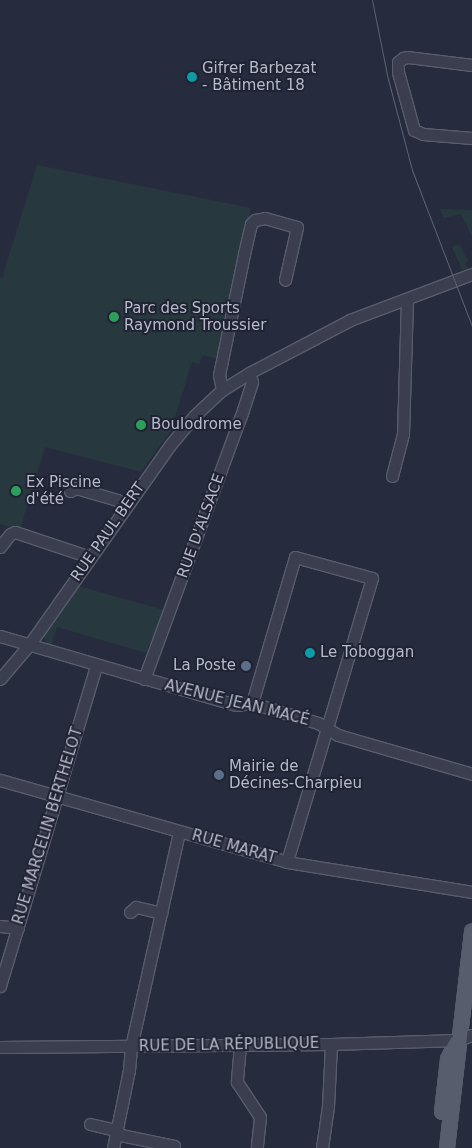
<!DOCTYPE html>
<meta charset="utf-8">
<style>
body{margin:0}
#map{position:relative;width:472px;height:1148px;overflow:hidden;background:#262c3e;font-family:"DejaVu Sans",sans-serif}
div>[style]{position:absolute}
[style*='--x']{left:calc(var(--x)*1px);top:calc(var(--y)*1px);width:calc(var(--w)*1px);rotate:calc(var(--a)*1deg)}
.green>*{inset:0;background:#28383f}
.roads{filter:drop-shadow(1px 0 #585c6c) drop-shadow(-1px 0 #585c6c) drop-shadow(0 1px #585c6c) drop-shadow(0 -1px #585c6c)}
.minor>*{height:11px;margin:-5.5px;padding:0 5.5px;transform-origin:5.5px;border-radius:5.5px;background:#3a3e4e}
.major>*{height:14px;margin:-7px;padding:0 7px;transform-origin:7px;border-radius:7px;background:#585d6e}
.tram>*{height:1px;margin:-0.5px;padding:0 0.5px;transform-origin:0.5px;border-radius:0.5px;background:#5c6275}
.dots>*{width:14px;height:14px;translate:-50% -50%;box-sizing:border-box;border:2px solid #1f2333;border-radius:50%}
span{translate:-50% -50%;white-space:nowrap;text-align:center;line-height:1.15;-webkit-text-stroke:4px #1f2333;paint-order:stroke}
.poi-label{font-size:15px;color:#b6bac9}
.left{translate:0 -50%;text-align:left}
.right{translate:-100% -50%;text-align:right}
.street-label{font-size:15px;color:#b6bac9}
</style>
<div id="map">
<div class="green">
<i style="clip-path:polygon(37px 165px,251px 208px,219px 359px,202px 355px,199px 364px,192px 362px,171px 430px,141px 472px,45px 447px,20px 530px,0 524px,0 278px,2px 278px)"></i>
<i style="clip-path:polygon(440px 209px,472px 210px,472px 236px,461px 214px,444px 218px)"></i>
<i style="clip-path:polygon(459px 244px,468px 261px,465px 265px,469px 268px,462px 270px,452px 247px)"></i>
<i style="clip-path:polygon(78px 586px,164px 610px,146px 653px,57px 627px,51px 646px,45px 642px,44px 632px)"></i>
</div>
<div class="roads">
<div class="minor">
<i style="--x:472;--y:65;--w:64;--a:-172.9"></i>
<i style="--x:408;--y:57;--w:5;--a:169"></i>
<i style="--x:403;--y:58;--w:6;--a:141"></i>
<i style="--x:398;--y:62;--w:10;--a:90"></i>
<i style="--x:398;--y:72;--w:60;--a:74.6"></i>
<i style="--x:414;--y:130;--w:10;--a:24"></i>
<i style="--x:423;--y:134;--w:49;--a:4.7"></i>
<i style="--x:222;--y:390;--w:15;--a:-101"></i>
<i style="--x:219;--y:375;--w:124;--a:-78.3"></i>
<i style="--x:244;--y:254;--w:31;--a:-77"></i>
<i style="--x:251;--y:224;--w:6;--a:-45"></i>
<i style="--x:255;--y:220;--w:10;--a:-11"></i>
<i style="--x:265;--y:218;--w:33;--a:16"></i>
<i style="--x:297;--y:227;--w:54;--a:102.8"></i>
<i style="--x:392;--y:476;--w:43;--a:-75.3"></i>
<i style="--x:403;--y:434;--w:134;--a:-88.3"></i>
<i style="--x:70;--y:491;--w:7;--a:-27"></i>
<i style="--x:76;--y:488;--w:43;--a:16.3"></i>
<i style="--x:117;--y:500;--w:11;--a:34"></i>
<i style="--x:0;--y:547;--w:16;--a:-52"></i>
<i style="--x:10;--y:534;--w:5;--a:-22"></i>
<i style="--x:15;--y:532;--w:79;--a:18.4"></i>
<i style="--x:0;--y:636;--w:246;--a:16.3"></i>
<i style="--x:236;--y:705;--w:16;--a:-7"></i>
<i style="--x:252;--y:703;--w:69;--a:16.9"></i>
<i style="--x:318;--y:723;--w:23;--a:31"></i>
<i style="--x:338;--y:735;--w:140;--a:16.2"></i>
<i style="--x:0;--y:679;--w:45;--a:-49.5"></i>
<i style="--x:29;--y:645;--w:245;--a:-54.8"></i>
<i style="--x:170;--y:445;--w:38;--a:-50"></i>
<i style="--x:194;--y:416;--w:38;--a:-43"></i>
<i style="--x:222;--y:390;--w:32;--a:-32"></i>
<i style="--x:249;--y:373;--w:114;--a:-27.7"></i>
<i style="--x:350;--y:320;--w:130;--a:-20.7"></i>
<i style="--x:144;--y:679;--w:280;--a:-69.8"></i>
<i style="--x:241;--y:416;--w:36;--a:-72"></i>
<i style="--x:252;--y:382;--w:9;--a:-108"></i>
<i style="--x:252;--y:703;--w:152;--a:-73.6"></i>
<i style="--x:295;--y:557;--w:80;--a:15.3"></i>
<i style="--x:372;--y:578;--w:296;--a:106.7"></i>
<i style="--x:0;--y:780;--w:298;--a:15.9"></i>
<i style="--x:287;--y:862;--w:187;--a:9.2"></i>
<i style="--x:130;--y:912;--w:8;--a:-40"></i>
<i style="--x:136;--y:907;--w:26;--a:13"></i>
<i style="--x:0;--y:926;--w:18;--a:6"></i>
<i style="--x:0;--y:986;--w:335;--a:-73.3"></i>
<i style="--x:240;--y:1045;--w:37;--a:95"></i>
<i style="--x:237;--y:1082;--w:42;--a:56.7"></i>
<i style="--x:260;--y:1117;--w:31;--a:96"></i>
<i style="--x:0;--y:1047;--w:331;--a:-0.5"></i>
<i style="--x:331;--y:1044;--w:127;--a:-1.8"></i>
<i style="--x:458;--y:1040;--w:15;--a:-20"></i>
<i style="--x:90;--y:1124;--w:28;--a:13"></i>
<i style="--x:116;--y:1134;--w:59;--a:11.7"></i>
<i style="--x:174;--y:1146;--w:2;--a:90"></i>
<i style="--x:113;--y:1148;--w:80;--a:-78.4"></i>
<i style="--x:129;--y:1070;--w:23;--a:-85"></i>
<i style="--x:131;--y:1047;--w:220;--a:-77.4"></i>
<i style="--x:322;--y:1148;--w:42;--a:-81.9"></i>
<i style="--x:328;--y:1106;--w:62;--a:-87.2"></i>
</div>
<div class="major">
<i style="--x:442;--y:1112;--w:53;--a:-83.5"></i>
<i style="--x:448;--y:1059;--w:18;--a:-63"></i>
<i style="--x:447;--y:1148;--w:218;--a:-83.4"></i>
</div>
</div>
<div class="tram">
<i style="--x:372;--y:0;--w:81;--a:78.6"></i>
<i style="--x:388;--y:79;--w:94;--a:75.2"></i>
<i style="--x:412;--y:170;--w:167;--a:69"></i>
</div>
<div class="dots">
<i style="left:192px;top:77px;background:#0f9aa8"></i>
<i style="left:114px;top:317px;background:#2e9e5b"></i>
<i style="left:141px;top:425px;background:#2e9e5b"></i>
<i style="left:16px;top:491px;background:#2e9e5b"></i>
<i style="left:310px;top:653px;background:#0f9aa8"></i>
<i style="left:246px;top:666px;background:#5c6f8a"></i>
<i style="left:219px;top:775px;background:#5c6f8a"></i>
</div>
<div class="poi-label">
<span class="left" style="left:202px;top:77px">Gifrer Barbezat<br>- Bâtiment 18</span>
<span class="left" style="left:124px;top:317px">Parc des Sports<br>Raymond Troussier</span>
<span class="left" style="left:151px;top:425px">Boulodrome</span>
<span class="left" style="left:26px;top:491px">Ex Piscine<br>d'été</span>
<span class="left" style="left:320px;top:653px">Le Toboggan</span>
<span class="right" style="left:236px;top:666px">La Poste</span>
<span class="left" style="left:229px;top:775px">Mairie de<br>Décines-Charpieu</span>
</div>
<div class="street-label">
<span style="left:201px;top:526px;rotate:-70deg">RUE D'ALSACE</span>
<span style="left:108px;top:532px;rotate:-55deg">RUE PAUL BERT</span>
<span style="left:237px;top:703px;rotate:14deg">AVENUE JEAN MACÉ</span>
<span style="left:48px;top:826px;rotate:-73deg">RUE MARCELIN BERTHELOT</span>
<span style="left:234px;top:847px;rotate:16deg">RUE MARAT</span>
<span style="left:229px;top:1045px;rotate:-1deg">RUE DE LA RÉPUBLIQUE</span>
</div>
</div>
